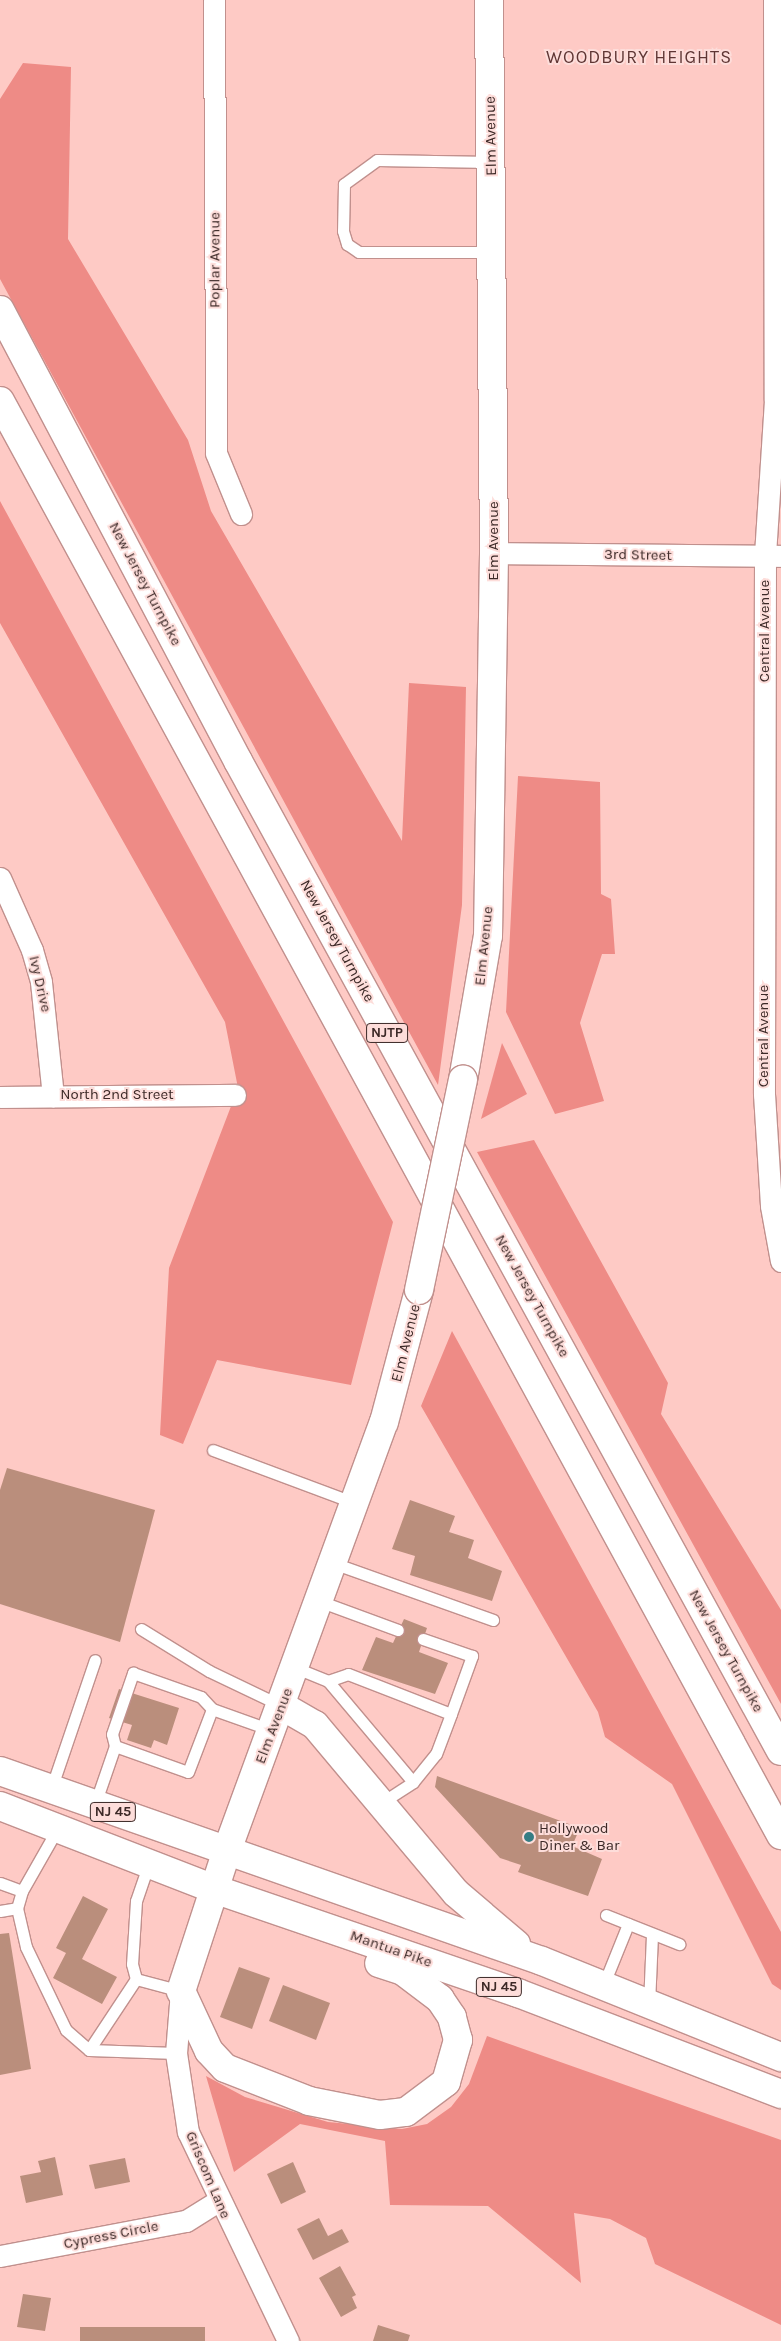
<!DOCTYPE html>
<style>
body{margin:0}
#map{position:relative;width:781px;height:2341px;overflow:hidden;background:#fecac5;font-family:Karla,sans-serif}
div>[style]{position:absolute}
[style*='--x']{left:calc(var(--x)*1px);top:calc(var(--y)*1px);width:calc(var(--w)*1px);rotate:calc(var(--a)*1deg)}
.green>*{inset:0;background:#ee8b86}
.building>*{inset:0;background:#ba8e7c}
.roads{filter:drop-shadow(1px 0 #c1908d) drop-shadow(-1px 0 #c1908d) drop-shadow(0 1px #c1908d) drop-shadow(0 -1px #c1908d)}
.service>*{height:11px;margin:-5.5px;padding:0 5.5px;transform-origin:5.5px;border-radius:5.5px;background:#fff}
.minor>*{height:21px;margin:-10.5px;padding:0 10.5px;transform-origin:10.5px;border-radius:10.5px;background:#fff}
.secondary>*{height:28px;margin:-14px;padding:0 14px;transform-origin:14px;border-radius:14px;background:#fff}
.primary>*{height:28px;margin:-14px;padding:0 14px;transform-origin:14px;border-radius:14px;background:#fff}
.motorway>*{height:28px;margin:-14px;padding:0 14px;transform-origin:14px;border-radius:14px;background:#fff}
.bridges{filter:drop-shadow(1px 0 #c1908d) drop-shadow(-1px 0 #c1908d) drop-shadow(0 1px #c1908d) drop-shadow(0 -1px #c1908d)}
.secondary-bridge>*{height:28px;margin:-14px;padding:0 14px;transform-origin:14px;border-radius:14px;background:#fff}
.dots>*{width:14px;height:14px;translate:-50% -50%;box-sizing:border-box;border:2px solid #fdddda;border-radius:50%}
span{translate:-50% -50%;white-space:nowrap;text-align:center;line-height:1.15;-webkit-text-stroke:4px #fdddda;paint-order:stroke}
.shield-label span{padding:1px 4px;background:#fdddda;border:1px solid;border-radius:4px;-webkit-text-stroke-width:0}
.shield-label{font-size:14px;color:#3c2927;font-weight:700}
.street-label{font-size:15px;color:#3c2927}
.poi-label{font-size:15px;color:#3c2927}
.left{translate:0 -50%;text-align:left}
.quarter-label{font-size:18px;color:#5f3634;letter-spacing:1px}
</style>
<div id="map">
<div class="green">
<i style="clip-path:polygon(23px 63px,71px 67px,68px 239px,188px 440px,211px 511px,402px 841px,409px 683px,466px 687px,462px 905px,438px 1085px,0 279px,0 99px)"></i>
<i style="clip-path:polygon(0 501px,393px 1222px,351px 1385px,217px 1360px,183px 1444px,160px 1435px,169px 1268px,238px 1088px,225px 1022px,0 623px)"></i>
<i style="clip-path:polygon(518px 776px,600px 782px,601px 894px,611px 899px,615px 954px,602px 954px,580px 1023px,604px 1101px,555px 1114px,506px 1012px)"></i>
<i style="clip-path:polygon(502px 1043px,527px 1094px,481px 1119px)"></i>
<i style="clip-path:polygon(534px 1140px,668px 1383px,661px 1414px,781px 1610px,781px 1704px,477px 1152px)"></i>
<i style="clip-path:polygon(452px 1331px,781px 1932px,781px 1990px,772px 1984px,672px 1784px,605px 1737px,598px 1712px,421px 1406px)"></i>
<i style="clip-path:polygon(487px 2036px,781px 2140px,781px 2325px,655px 2264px,646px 2238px,610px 2219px,574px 2213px,581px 2283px,488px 2206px,390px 2205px,385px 2141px,300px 2124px,234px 2172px,206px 2076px,245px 2097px,328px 2122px,402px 2129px,427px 2124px,451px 2107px,469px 2084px)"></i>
</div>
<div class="building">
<i style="clip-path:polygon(7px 1468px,155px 1510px,120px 1642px,0 1604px,0 1490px)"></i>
<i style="clip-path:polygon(410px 1500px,455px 1516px,449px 1532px,474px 1540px,468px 1558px,502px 1571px,492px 1601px,410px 1575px,415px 1556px,392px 1549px)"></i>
<i style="clip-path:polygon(404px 1619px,427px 1628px,419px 1652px,448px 1663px,435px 1694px,362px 1670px,376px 1637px,393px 1643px)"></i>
<i style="clip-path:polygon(119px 1689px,179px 1708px,167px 1745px,154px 1740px,151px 1748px,127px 1740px,132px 1725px,109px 1718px)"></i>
<i style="clip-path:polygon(437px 1776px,580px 1828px,572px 1846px,602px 1859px,588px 1896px,518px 1872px,521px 1865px,500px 1858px,435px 1787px)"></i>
<i style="clip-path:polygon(83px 1896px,108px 1909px,82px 1959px,117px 1977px,102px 2004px,53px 1978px,66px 1953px,56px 1948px)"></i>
<i style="clip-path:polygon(9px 1933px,31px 2069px,0 2075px,0 1934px)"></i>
<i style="clip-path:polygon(239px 1967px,270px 1978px,252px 2029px,220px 2017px)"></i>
<i style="clip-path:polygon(283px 1985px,330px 2003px,316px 2040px,269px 2021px)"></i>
<i style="clip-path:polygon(55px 2157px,63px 2195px,26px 2203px,20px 2176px,41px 2172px,38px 2161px)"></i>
<i style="clip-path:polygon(125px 2158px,130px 2182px,95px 2189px,89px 2165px)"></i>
<i style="clip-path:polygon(293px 2162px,306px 2192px,281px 2204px,267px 2174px)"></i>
<i style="clip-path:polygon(319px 2218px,328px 2236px,342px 2229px,349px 2242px,313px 2260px,297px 2229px)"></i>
<i style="clip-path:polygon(340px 2266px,356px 2295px,352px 2297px,357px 2308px,341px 2317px,319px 2278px)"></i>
<i style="clip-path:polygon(23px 2294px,51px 2298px,45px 2331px,17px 2327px)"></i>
<i style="clip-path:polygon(378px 2325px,410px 2335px,408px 2341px,373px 2341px)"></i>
<i style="clip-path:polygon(80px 2327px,205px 2327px,205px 2341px,80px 2341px)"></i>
</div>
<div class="roads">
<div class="service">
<i style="--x:491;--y:162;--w:114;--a:-179"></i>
<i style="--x:377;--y:160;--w:41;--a:144"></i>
<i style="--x:344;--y:184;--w:47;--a:91.2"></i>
<i style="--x:343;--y:231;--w:14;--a:73"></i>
<i style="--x:347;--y:244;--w:14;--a:34"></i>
<i style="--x:359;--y:252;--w:133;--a:0"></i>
<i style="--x:213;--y:1450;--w:152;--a:20.5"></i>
<i style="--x:333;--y:1563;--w:170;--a:19.6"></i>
<i style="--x:319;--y:1601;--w:84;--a:20.2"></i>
<i style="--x:141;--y:1629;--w:80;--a:31.7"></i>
<i style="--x:209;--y:1671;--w:79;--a:25.6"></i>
<i style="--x:296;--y:1668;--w:35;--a:22"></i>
<i style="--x:328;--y:1681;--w:132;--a:49.9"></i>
<i style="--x:328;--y:1681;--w:21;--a:-19"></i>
<i style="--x:348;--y:1674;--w:110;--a:21.2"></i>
<i style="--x:451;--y:1714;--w:62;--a:-70.1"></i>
<i style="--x:472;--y:1656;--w:52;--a:-160.9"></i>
<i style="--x:115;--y:1746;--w:77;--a:19.6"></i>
<i style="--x:188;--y:1772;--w:67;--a:-69.1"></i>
<i style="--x:51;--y:1789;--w:136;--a:-71.2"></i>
<i style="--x:381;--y:1803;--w:38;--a:-33"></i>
<i style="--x:413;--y:1782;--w:36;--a:-51"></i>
<i style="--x:436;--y:1754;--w:43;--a:-69.4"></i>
<i style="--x:95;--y:1804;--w:61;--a:-71"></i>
<i style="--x:115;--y:1746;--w:12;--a:-104"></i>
<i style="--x:112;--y:1734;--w:65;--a:-71"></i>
<i style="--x:133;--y:1673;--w:72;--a:19.4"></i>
<i style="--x:201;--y:1697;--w:16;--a:47"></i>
<i style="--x:212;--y:1709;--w:63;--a:19.6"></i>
<i style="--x:149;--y:1863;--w:40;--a:108.9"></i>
<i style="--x:136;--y:1901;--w:63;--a:93.6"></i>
<i style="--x:132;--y:1964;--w:16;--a:75"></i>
<i style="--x:136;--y:1979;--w:47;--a:14.9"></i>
<i style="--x:0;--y:1883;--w:23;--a:20"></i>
<i style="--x:22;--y:1891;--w:18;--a:106"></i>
<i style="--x:22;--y:1891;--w:73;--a:-60.3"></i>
<i style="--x:0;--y:1911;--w:17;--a:-10"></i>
<i style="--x:17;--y:1908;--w:40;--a:77"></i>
<i style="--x:26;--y:1947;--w:92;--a:64.3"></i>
<i style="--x:66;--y:2030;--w:30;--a:41"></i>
<i style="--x:89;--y:2050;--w:87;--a:2"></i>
<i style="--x:606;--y:1915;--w:79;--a:21.7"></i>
<i style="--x:603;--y:1986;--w:67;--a:-68"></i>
<i style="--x:649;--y:2004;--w:70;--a:-87.5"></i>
<i style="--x:89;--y:2050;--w:85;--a:-56.5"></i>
</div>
<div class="minor">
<i style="--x:214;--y:0;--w:453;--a:89.7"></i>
<i style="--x:216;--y:453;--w:66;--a:67.7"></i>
<i style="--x:774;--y:0;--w:400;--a:89.9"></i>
<i style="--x:775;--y:400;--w:156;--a:93.7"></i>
<i style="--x:765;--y:556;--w:538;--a:90.11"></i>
<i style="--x:764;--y:1094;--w:112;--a:86.4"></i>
<i style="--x:771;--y:1206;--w:56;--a:79.7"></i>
<i style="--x:494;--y:553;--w:287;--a:0.6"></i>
<i style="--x:0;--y:878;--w:79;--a:66"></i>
<i style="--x:32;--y:950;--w:33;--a:74"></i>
<i style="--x:41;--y:982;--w:115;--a:84"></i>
<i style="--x:0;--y:1097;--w:235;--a:-0.5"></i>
<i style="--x:181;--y:1991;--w:62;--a:94.6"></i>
<i style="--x:176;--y:2053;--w:80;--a:81.4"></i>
<i style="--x:188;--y:2132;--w:232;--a:64.4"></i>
<i style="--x:0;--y:2256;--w:189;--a:-10.7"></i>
<i style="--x:186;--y:2221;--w:38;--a:-32"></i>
</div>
<div class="secondary">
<i style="--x:463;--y:1080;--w:146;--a:-80.2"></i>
<i style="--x:488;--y:936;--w:383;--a:-89.1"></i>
<i style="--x:494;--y:553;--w:553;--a:-90.52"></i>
<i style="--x:181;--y:1991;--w:145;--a:-71.9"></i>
<i style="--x:226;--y:1853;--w:459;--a:-69.9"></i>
<i style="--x:384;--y:1422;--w:137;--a:-75.1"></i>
</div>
<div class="primary">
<i style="--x:282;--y:1706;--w:38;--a:30"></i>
<i style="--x:315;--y:1725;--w:219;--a:50"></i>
<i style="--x:456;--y:1893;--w:79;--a:40.4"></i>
<i style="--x:0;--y:1771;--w:574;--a:19.32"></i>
<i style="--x:542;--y:1961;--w:258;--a:21.9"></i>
<i style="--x:0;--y:1806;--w:230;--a:21.2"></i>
<i style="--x:214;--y:1889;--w:321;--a:18.9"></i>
<i style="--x:518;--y:1993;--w:282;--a:21"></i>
<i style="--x:181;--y:1991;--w:66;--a:65"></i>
<i style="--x:209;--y:2051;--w:23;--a:47"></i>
<i style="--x:225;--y:2068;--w:90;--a:21.4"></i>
<i style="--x:309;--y:2101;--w:72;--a:11.2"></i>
<i style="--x:380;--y:2115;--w:26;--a:-7"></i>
<i style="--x:406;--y:2112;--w:50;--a:-36.9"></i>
<i style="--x:446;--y:2082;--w:44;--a:-74.1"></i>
<i style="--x:458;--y:2040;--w:24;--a:-105"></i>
<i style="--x:452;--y:2017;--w:22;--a:-124"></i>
<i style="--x:440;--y:1999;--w:46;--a:-142.9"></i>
<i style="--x:403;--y:1971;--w:25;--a:-162"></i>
</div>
<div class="motorway">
<i style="--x:0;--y:310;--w:510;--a:62.18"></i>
<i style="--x:238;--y:761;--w:1129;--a:61.26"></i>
<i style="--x:0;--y:401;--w:1633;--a:61.43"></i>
</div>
</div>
<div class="bridges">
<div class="secondary-bridge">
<i style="--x:419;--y:1290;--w:215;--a:-78.2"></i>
</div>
</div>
<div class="dots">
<i style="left:529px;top:1837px;background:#357d84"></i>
</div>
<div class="shield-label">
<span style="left:387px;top:1033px">NJTP</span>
<span style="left:113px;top:1812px">NJ 45</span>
<span style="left:499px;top:1987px">NJ 45</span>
</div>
<div class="street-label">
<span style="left:491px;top:136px;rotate:-91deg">Elm Avenue</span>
<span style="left:215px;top:260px;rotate:-90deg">Poplar Avenue</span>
<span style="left:494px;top:541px;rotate:-90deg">Elm Avenue</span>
<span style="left:638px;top:555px;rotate:1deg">3rd Street</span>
<span style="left:145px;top:584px;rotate:62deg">New Jersey Turnpike</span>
<span style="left:765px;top:631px;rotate:-90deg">Central Avenue</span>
<span style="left:337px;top:941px;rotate:61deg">New Jersey Turnpike</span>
<span style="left:484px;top:946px;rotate:-84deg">Elm Avenue</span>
<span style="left:40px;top:984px;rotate:77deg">Ivy Drive</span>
<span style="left:764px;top:1036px;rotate:-90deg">Central Avenue</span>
<span style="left:117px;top:1095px">North 2nd Street</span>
<span style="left:532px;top:1296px;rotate:61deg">New Jersey Turnpike</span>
<span style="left:406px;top:1343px;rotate:-76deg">Elm Avenue</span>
<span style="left:726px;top:1651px;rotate:61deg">New Jersey Turnpike</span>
<span style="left:274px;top:1726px;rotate:-69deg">Elm Avenue</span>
<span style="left:391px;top:1949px;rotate:19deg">Mantua Pike</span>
<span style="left:208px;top:2175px;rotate:67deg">Griscom Lane</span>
<span style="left:111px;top:2235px;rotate:-11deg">Cypress Circle</span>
</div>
<div class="poi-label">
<span class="left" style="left:539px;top:1837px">Hollywood<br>Diner &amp; Bar</span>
</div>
<div class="quarter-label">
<span style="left:639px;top:57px">WOODBURY HEIGHTS</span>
</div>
</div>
